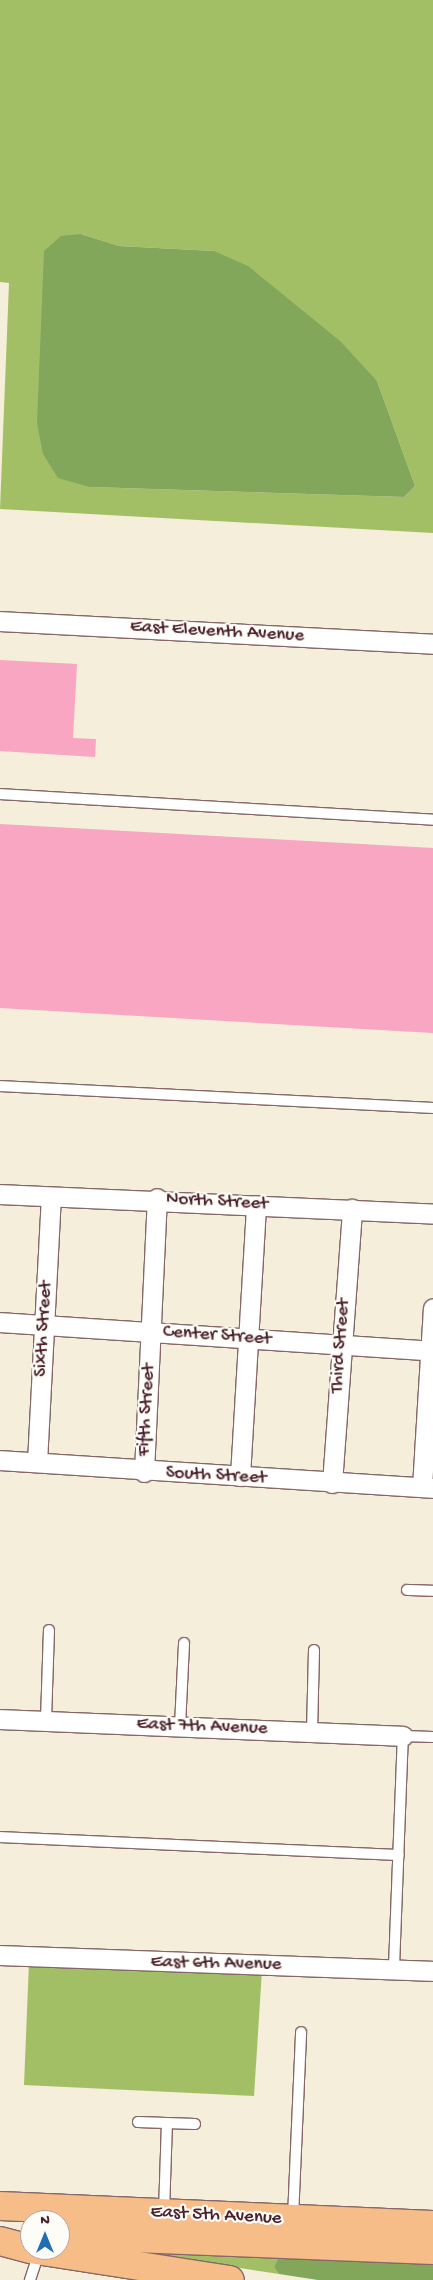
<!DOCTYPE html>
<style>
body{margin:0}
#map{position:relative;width:433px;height:2280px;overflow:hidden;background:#f5eeda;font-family:"Gochi Hand",sans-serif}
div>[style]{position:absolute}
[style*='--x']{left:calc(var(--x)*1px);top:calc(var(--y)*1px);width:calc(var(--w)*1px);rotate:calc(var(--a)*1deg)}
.green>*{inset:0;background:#a3bf65}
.forest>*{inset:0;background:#82a65a}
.building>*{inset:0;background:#f8a6c2}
.roads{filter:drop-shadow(1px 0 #866768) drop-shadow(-1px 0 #866768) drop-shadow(0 1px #866768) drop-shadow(0 -1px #866768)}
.service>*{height:10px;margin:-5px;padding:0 5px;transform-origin:5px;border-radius:5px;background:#fff}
.minor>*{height:19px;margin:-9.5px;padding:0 9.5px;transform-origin:9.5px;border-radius:9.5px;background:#fff}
.primary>*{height:28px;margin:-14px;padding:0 14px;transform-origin:14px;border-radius:14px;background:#f7bd88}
span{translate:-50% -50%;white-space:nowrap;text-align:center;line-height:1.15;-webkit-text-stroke:4.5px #fdfcf7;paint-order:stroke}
.street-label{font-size:19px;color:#4a1f2b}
.north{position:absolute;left:20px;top:2210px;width:50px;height:50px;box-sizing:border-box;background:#fdfcf7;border:1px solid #b5a4a5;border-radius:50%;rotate:0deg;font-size:14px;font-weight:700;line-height:20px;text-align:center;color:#4a1f2b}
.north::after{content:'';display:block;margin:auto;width:18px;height:22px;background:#1f6fb2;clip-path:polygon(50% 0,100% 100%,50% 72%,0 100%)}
</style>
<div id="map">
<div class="green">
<i style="clip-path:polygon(evenodd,0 0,433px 0,433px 533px,0 509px,9px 283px,0 282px,0 0,81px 234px,119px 246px,214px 251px,377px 381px,415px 486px,404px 497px,90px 487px,81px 234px)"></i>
<i style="clip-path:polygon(29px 1962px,262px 1970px,254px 2096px,24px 2085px)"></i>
<i style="clip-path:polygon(129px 2251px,279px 2256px,274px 2267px,279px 2274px)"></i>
</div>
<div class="forest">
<i style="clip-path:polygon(81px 234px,119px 246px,214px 251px,248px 266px,340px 341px,377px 381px,415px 486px,404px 497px,90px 487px,58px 478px,43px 454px,37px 423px,44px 251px,61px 236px)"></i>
<i style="clip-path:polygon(279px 2256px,433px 2262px,433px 2280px,318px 2280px,279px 2274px,274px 2267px)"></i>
</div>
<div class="building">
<i style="clip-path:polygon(0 660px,77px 664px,73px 738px,96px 739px,95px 757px,0 751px)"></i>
<i style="clip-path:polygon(0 824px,433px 848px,433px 1033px,0 1008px)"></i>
</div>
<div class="roads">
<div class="service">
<i style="--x:0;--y:794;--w:434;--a:3.4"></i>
<i style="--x:0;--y:1086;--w:434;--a:2.9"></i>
<i style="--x:407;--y:1590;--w:26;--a:2"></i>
<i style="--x:46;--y:1720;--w:90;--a:-88.1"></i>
<i style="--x:180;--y:1726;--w:83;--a:-87.2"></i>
<i style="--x:312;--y:1732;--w:82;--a:-88.6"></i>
<i style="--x:0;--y:1837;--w:399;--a:2.6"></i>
<i style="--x:394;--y:1967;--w:231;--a:-87.8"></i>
<i style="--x:403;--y:1736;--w:30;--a:2"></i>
<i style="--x:138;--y:2122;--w:57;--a:2"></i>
<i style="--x:164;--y:2212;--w:89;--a:-88.1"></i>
<i style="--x:293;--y:2218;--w:186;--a:-87.5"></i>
<i style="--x:30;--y:2280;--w:29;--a:-72"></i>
</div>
<div class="minor">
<i style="--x:0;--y:621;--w:434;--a:3"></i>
<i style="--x:0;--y:1194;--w:433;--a:2.6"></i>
<i style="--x:0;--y:1322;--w:434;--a:3.8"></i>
<i style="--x:0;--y:1460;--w:434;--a:3.7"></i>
<i style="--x:37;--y:1462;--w:265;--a:-87"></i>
<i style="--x:144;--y:1472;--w:274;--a:-87.3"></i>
<i style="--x:240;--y:1476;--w:271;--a:-86.6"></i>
<i style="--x:332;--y:1483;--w:275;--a:-85.8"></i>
<i style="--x:422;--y:1487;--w:179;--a:-86.5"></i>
<i style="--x:0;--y:1719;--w:403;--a:2.4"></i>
<i style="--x:0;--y:1955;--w:433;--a:2.1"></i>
</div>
<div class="primary">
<i style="--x:0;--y:2206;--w:433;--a:2.5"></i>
<i style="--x:60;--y:2235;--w:373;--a:2.3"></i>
<i style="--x:0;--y:2241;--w:31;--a:15"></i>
<i style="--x:36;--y:2250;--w:196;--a:8.8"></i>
</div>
</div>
<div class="street-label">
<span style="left:217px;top:632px;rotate:3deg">East Eleventh Avenue</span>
<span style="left:217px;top:1202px;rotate:3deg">North Street</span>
<span style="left:44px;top:1329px;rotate:-87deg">Sixth Street</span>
<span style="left:217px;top:1336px;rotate:4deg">Center Street</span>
<span style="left:341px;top:1346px;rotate:-86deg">Third Street</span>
<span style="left:147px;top:1410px;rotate:-87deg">Fifth Street</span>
<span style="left:216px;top:1476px;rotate:3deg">South Street</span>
<span style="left:202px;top:1727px;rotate:2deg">East 7th Avenue</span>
<span style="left:216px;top:1964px;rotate:1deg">East 6th Avenue</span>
<span style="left:216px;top:2216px;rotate:3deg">East 5th Avenue</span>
</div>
<div class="north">N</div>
</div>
